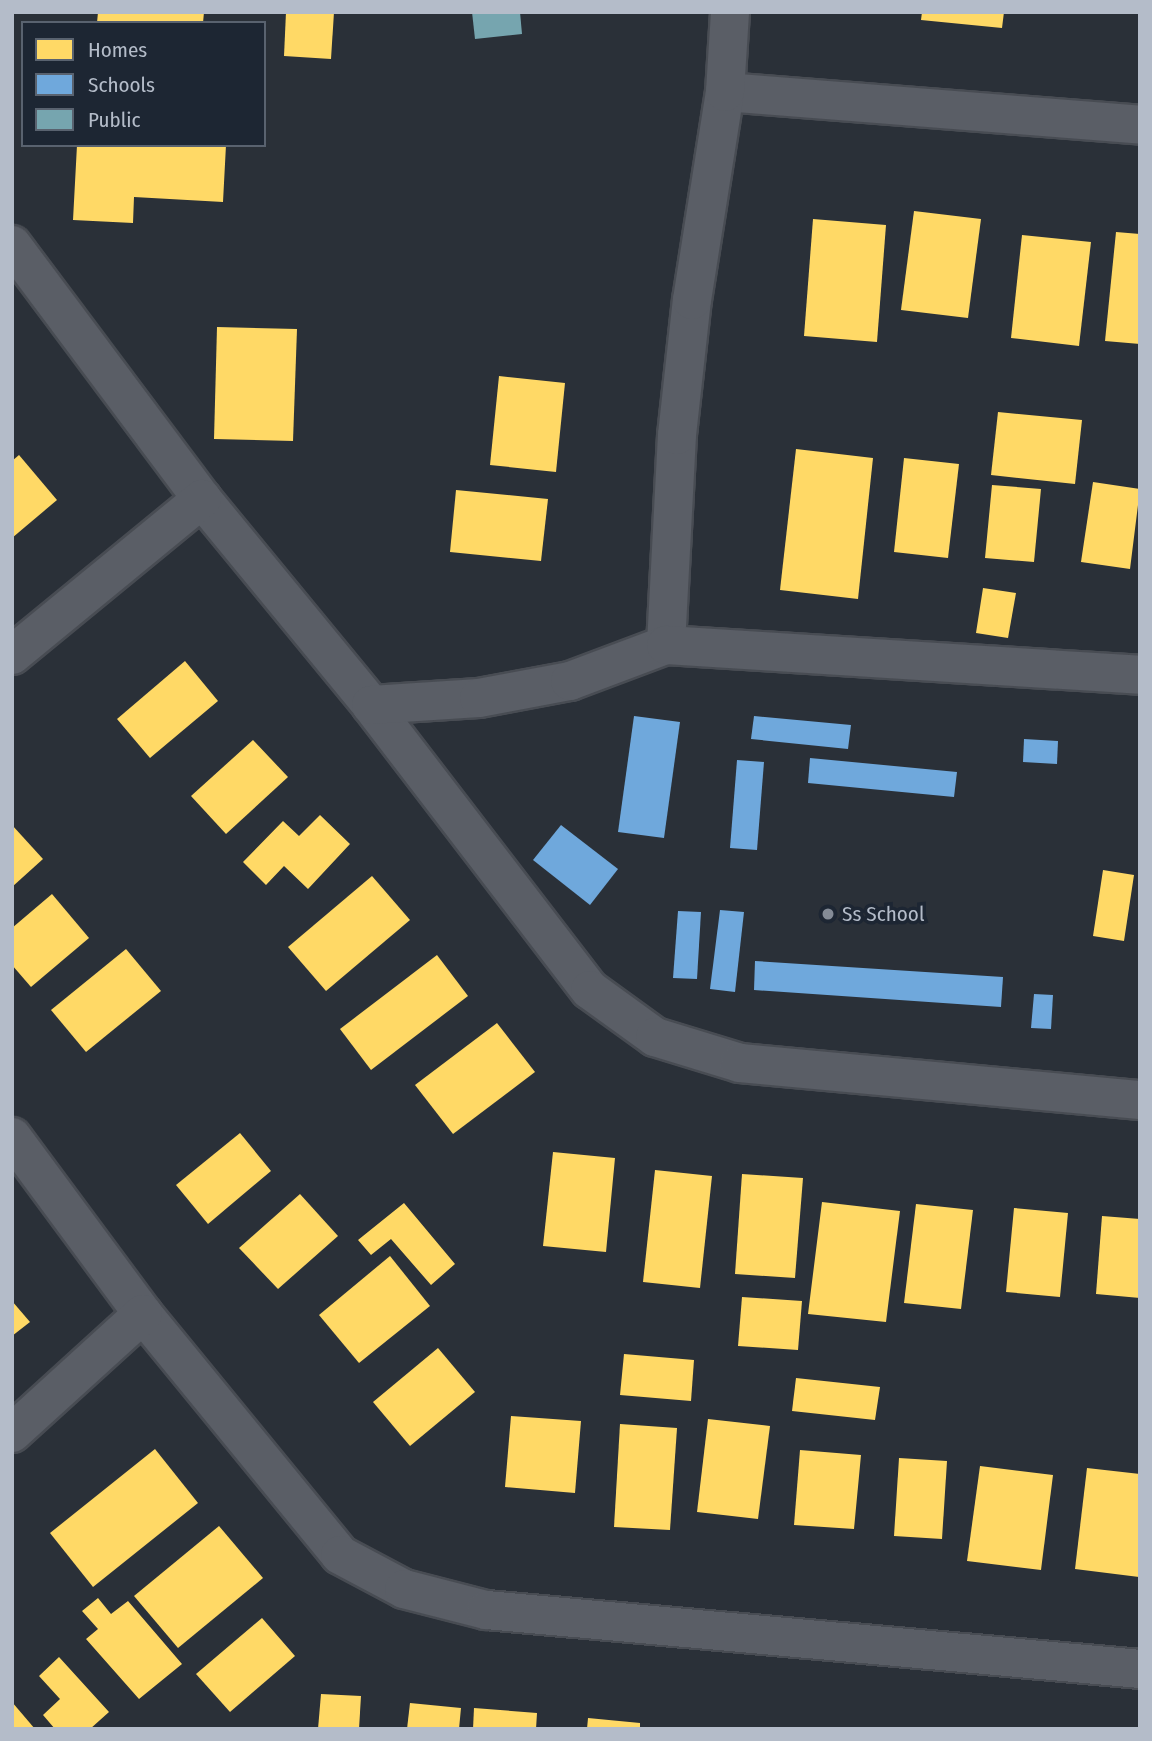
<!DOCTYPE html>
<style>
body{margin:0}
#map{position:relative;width:1152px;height:1741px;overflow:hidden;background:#2a3038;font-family:"Fira Sans Condensed",sans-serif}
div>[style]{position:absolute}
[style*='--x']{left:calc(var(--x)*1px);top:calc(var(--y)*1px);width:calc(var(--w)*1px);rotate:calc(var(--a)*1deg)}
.homes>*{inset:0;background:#ffd966}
.schools>*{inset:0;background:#6fa8dc}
.public>*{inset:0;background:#76a5af}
.roads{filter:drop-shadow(2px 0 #484c53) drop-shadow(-2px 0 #484c53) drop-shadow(0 2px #484c53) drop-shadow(0 -2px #484c53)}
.minor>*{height:38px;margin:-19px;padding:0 19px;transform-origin:19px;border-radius:19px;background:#5a5e66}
.dots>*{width:19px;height:19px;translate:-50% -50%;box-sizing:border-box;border:4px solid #1d2633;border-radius:50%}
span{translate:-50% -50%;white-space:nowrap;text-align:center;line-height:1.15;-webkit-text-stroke:7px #1d2633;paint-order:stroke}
.poi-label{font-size:21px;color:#b4bcc9}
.left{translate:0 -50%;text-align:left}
.frame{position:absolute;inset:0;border:14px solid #b4bcc9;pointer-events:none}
.legend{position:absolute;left:21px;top:21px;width:245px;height:126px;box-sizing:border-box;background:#1d2633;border:2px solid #59626f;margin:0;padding:9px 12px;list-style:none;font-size:21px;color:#b4bcc9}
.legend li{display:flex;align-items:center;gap:14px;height:35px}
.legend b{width:35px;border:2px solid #59626f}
</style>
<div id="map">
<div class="homes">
<i style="clip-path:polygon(98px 12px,204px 12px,203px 23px,97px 23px)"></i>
<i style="clip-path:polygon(286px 12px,334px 12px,331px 59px,284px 56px)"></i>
<i style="clip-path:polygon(922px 12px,1004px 12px,1002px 28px,921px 20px)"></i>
<i style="clip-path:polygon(77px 145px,226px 145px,223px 202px,134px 197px,133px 223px,73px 220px)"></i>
<i style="clip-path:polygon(914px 211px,981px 219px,968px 318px,901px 310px)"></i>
<i style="clip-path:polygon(813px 219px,886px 225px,877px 342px,804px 336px)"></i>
<i style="clip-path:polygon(1116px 232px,1140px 234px,1140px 344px,1105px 341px)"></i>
<i style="clip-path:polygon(1022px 235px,1091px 242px,1079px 346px,1011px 338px)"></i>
<i style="clip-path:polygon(217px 327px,297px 329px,293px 441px,214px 439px)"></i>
<i style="clip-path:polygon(499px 376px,565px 383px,556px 472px,490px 465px)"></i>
<i style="clip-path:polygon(998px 412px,1082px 420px,1075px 484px,991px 475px)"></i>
<i style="clip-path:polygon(796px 449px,873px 458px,858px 599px,780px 590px)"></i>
<i style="clip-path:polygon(19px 455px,57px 500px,12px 538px,12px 461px)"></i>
<i style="clip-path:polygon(904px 458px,959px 464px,948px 558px,894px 552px)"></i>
<i style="clip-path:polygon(1093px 482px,1140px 489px,1130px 569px,1081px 562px)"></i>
<i style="clip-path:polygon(992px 485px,1041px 489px,1034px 562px,985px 558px)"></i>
<i style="clip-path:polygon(456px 490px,548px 499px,541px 561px,450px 552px)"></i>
<i style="clip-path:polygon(983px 588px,1016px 593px,1008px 638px,976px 633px)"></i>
<i style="clip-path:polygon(185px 661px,218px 701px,150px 758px,117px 719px)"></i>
<i style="clip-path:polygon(253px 740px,288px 777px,226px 834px,191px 796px)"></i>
<i style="clip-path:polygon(320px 815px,350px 844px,308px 889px,284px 866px,266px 885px,243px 862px,283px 821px,299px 836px)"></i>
<i style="clip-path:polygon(12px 825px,43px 859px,12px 887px)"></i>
<i style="clip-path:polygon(1103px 870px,1134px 875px,1124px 941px,1093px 936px)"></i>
<i style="clip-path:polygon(372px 876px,410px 920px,326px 991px,288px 947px)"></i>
<i style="clip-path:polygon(52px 894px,89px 938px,31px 987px,12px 965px,12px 928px)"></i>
<i style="clip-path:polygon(126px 949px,161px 991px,86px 1052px,51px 1010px)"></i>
<i style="clip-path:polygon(437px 955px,468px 996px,371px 1070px,340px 1029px)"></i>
<i style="clip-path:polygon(497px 1023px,535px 1072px,453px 1134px,415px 1085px)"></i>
<i style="clip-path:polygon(240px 1133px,271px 1171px,208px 1224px,176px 1185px)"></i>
<i style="clip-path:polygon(553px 1152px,615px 1158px,606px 1252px,543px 1246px)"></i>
<i style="clip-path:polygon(655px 1170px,712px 1176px,700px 1288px,643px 1282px)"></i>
<i style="clip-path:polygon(742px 1174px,803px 1178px,795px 1278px,735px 1274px)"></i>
<i style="clip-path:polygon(300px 1194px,338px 1236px,278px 1289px,239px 1248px)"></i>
<i style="clip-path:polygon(822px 1202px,900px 1211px,886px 1322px,808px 1314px)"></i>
<i style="clip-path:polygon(404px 1203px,455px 1264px,431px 1285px,391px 1239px,371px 1255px,358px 1240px)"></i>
<i style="clip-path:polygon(916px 1204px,973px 1210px,961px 1309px,904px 1303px)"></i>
<i style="clip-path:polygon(1014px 1208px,1068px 1213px,1060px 1297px,1006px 1292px)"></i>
<i style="clip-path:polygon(1102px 1216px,1140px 1219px,1140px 1298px,1096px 1294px)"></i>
<i style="clip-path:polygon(390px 1256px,430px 1306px,359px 1363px,319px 1315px)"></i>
<i style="clip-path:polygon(742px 1297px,802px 1301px,798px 1350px,738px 1346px)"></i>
<i style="clip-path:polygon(12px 1301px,30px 1322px,12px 1336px)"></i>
<i style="clip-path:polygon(438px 1348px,475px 1392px,410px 1446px,373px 1402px)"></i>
<i style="clip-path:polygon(624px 1354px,694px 1360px,691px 1401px,620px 1395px)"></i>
<i style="clip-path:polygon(796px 1378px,880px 1387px,875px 1420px,792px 1411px)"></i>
<i style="clip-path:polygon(511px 1416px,581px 1421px,575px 1493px,505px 1487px)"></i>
<i style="clip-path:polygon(708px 1419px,770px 1426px,758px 1519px,697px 1512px)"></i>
<i style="clip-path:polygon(620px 1424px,677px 1428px,670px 1530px,614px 1527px)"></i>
<i style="clip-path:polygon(155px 1449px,198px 1503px,93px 1587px,50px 1533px)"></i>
<i style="clip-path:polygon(800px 1450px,861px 1455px,854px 1529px,794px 1525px)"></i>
<i style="clip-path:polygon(899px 1458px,947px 1461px,942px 1539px,894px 1536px)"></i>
<i style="clip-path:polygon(980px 1466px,1053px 1475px,1041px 1570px,967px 1561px)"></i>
<i style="clip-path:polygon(1087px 1468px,1140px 1474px,1139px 1577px,1075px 1569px)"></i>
<i style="clip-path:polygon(219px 1526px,263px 1578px,178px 1648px,134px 1596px)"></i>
<i style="clip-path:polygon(98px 1598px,111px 1614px,128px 1601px,182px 1664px,139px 1699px,86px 1639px,98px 1629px,82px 1611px)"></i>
<i style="clip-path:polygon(262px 1618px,295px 1656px,230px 1712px,196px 1674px)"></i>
<i style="clip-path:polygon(59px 1657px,109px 1712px,90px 1729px,55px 1729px,43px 1715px,60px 1699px,39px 1676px)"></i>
<i style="clip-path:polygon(321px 1694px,361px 1696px,359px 1729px,318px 1729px)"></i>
<i style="clip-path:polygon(12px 1702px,35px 1729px,12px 1729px)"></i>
<i style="clip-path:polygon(410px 1703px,461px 1708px,459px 1729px,407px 1729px)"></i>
<i style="clip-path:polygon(474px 1708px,537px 1713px,536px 1729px,473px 1729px)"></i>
<i style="clip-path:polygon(588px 1718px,640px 1723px,640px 1729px,587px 1729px)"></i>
</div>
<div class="schools">
<i style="clip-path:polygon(634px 716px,680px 722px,664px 838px,618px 832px)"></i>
<i style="clip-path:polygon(754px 716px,851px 725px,848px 749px,751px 739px)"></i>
<i style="clip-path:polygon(1024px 739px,1058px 741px,1057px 764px,1023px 762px)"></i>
<i style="clip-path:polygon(810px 758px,957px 772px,954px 797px,808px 783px)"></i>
<i style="clip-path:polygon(737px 760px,764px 762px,757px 850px,730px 848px)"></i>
<i style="clip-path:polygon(561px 825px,618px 869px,590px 905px,533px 860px)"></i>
<i style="clip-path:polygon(720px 910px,744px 912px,735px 992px,710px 989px)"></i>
<i style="clip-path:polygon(678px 911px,701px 912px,697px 979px,673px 978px)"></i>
<i style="clip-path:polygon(755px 961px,1003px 977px,1001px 1007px,754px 990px)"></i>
<i style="clip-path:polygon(1034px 994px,1053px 995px,1051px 1029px,1031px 1028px)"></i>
</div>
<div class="public">
<i style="clip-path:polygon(472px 12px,520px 12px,522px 34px,475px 39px)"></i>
</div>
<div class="roads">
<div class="minor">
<i style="--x:725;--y:92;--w:416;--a:4.5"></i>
<i style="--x:12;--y:245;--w:317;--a:53.2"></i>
<i style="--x:202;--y:499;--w:266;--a:50.6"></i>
<i style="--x:371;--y:705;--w:359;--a:52.5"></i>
<i style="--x:590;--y:990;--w:80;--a:35.9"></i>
<i style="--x:655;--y:1037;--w:89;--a:17"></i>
<i style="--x:740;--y:1063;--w:402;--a:5.3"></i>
<i style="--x:666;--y:645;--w:210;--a:-87"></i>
<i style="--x:677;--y:435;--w:136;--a:-83.7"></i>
<i style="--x:692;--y:300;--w:211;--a:-81"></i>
<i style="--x:725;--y:92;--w:80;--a:-86.4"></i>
<i style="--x:12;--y:655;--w:246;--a:-39.4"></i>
<i style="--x:371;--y:705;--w:108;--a:-3.7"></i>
<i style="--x:479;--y:698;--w:93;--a:-10.6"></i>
<i style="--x:570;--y:681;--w:103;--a:-20.6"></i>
<i style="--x:666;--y:645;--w:475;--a:3.6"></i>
<i style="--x:12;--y:1137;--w:220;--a:53.5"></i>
<i style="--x:143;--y:1314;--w:311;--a:50.7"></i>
<i style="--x:340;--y:1555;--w:72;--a:28"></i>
<i style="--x:404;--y:1589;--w:85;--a:14.4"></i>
<i style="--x:486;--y:1610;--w:657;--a:5.15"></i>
<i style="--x:12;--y:1433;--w:177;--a:-42.3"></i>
</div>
</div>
<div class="dots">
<i style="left:828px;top:914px;background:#848b96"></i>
</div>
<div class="poi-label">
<span class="left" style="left:842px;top:914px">Ss School</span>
</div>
<div class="frame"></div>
<ul class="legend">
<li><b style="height:19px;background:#ffd966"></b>Homes</li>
<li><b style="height:19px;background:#6fa8dc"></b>Schools</li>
<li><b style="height:19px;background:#76a5af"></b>Public</li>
</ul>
</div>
